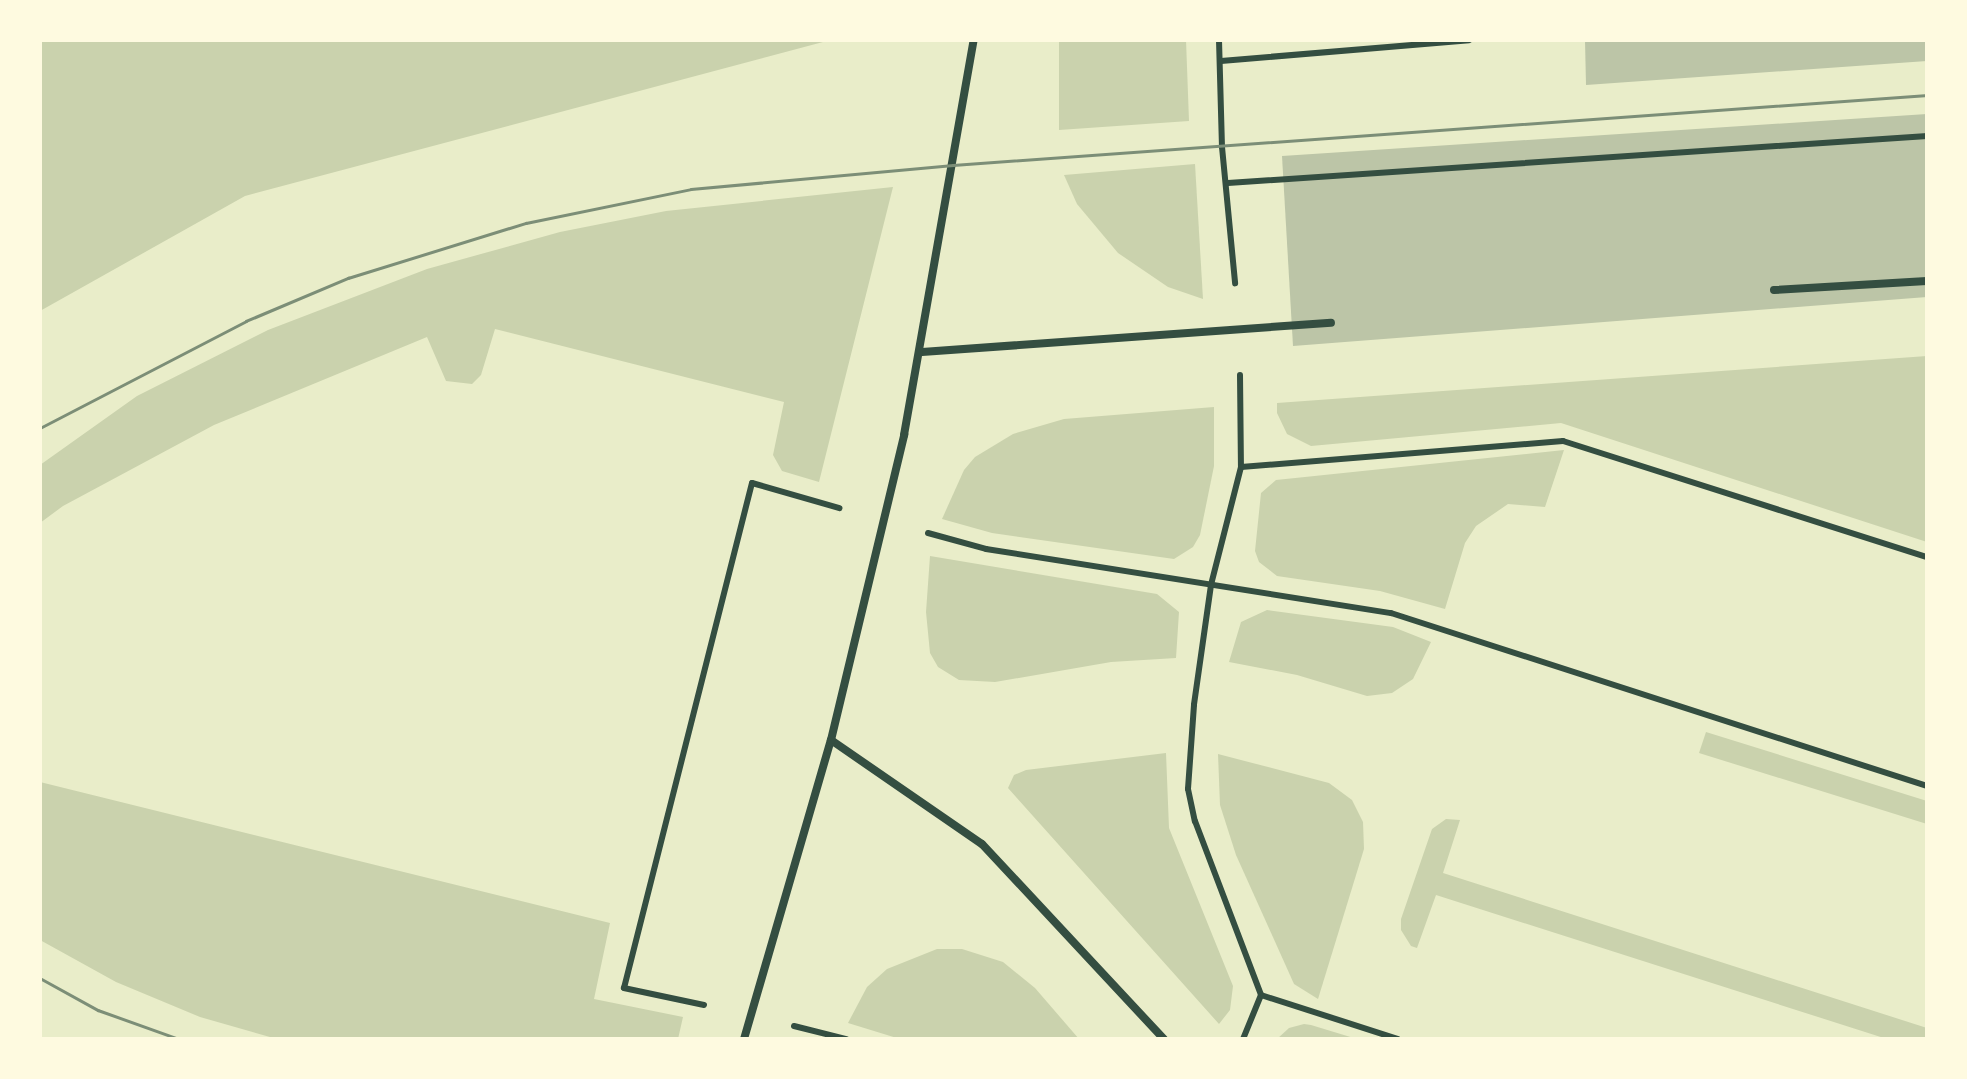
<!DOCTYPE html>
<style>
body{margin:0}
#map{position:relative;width:1967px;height:1079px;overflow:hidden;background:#e9edc9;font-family:"Noto Serif",serif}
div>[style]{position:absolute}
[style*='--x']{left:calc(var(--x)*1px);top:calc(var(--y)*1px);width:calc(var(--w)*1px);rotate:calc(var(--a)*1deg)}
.green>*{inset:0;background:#cad2ad}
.building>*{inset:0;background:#bcc5a7}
.path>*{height:6px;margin:-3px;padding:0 3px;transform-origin:3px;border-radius:3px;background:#344e41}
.service>*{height:8px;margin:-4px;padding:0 4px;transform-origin:4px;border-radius:4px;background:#344e41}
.tram>*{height:2.5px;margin:-1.25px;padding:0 1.25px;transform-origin:1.25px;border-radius:1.25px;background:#7c8e77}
span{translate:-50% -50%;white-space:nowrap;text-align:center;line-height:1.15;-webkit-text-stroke:9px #fefae0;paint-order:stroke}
.frame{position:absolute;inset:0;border:42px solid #fefae0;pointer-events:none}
</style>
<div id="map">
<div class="green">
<i style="clip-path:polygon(40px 40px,823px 40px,823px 42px,245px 196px,40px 311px)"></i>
<i style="clip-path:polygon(1059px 40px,1186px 40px,1189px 121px,1059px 130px)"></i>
<i style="clip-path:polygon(1195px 164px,1203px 299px,1168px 287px,1118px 253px,1077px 204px,1064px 175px)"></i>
<i style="clip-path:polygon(893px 187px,819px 482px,782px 471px,773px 455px,784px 402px,495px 329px,481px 375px,472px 384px,446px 381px,427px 337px,214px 425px,63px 506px,40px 523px,40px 465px,137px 396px,268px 330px,427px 269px,560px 232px,666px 211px)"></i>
<i style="clip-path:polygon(1927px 356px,1927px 542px,1561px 423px,1311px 446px,1287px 434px,1277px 413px,1277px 403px)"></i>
<i style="clip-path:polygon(1214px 407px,1214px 466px,1200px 535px,1193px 547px,1174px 559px,992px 533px,942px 519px,964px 470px,975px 457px,1013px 434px,1064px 419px)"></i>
<i style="clip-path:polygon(1564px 450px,1545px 507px,1508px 504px,1476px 526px,1465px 543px,1445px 609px,1380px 591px,1277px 576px,1259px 562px,1255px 551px,1261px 493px,1276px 480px)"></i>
<i style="clip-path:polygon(930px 556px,1157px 594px,1179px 612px,1176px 658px,1111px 662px,995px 682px,959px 680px,938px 667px,930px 653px,926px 612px)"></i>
<i style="clip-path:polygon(1267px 610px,1393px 627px,1431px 642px,1413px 679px,1392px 693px,1367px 696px,1297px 675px,1229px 662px,1241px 622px)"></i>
<i style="clip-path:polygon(1706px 732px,1927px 801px,1927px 824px,1699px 753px)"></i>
<i style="clip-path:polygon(1166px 753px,1169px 828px,1233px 986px,1230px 1010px,1219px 1024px,1008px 788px,1014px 775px,1026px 770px)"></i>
<i style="clip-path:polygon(1218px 754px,1329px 783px,1352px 800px,1363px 822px,1364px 849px,1318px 999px,1294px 984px,1236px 855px,1220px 805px)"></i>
<i style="clip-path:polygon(40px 782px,610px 923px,594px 999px,683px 1017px,678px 1039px,277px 1039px,200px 1017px,116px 982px,40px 940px)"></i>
<i style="clip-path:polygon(1446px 819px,1460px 820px,1443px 873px,1927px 1028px,1927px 1039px,1887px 1039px,1436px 895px,1417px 948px,1411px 946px,1401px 930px,1401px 919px,1432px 829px)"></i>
<i style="clip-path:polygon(937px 949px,962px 949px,1003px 962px,1035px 988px,1079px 1039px,900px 1039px,848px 1023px,867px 987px,887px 969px)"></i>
<i style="clip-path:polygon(1304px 1024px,1311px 1025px,1357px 1039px,1277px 1039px,1289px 1028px)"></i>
</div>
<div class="building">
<i style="clip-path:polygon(1585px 40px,1927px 40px,1927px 61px,1586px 85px)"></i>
<i style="clip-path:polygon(1927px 114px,1927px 297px,1293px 346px,1282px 156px)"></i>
</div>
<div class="path">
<i style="--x:1219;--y:40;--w:107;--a:88.4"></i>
<i style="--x:1222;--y:147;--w:137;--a:84.5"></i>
<i style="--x:1221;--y:61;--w:249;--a:-4.8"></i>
<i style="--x:1228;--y:183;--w:701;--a:-3.85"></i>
<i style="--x:1240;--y:375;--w:92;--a:89.4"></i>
<i style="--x:1241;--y:467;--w:122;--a:104.3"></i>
<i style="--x:1211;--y:585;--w:121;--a:98.1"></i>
<i style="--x:1194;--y:705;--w:84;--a:94.1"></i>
<i style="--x:1188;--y:789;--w:33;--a:78"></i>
<i style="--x:1195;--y:821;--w:186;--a:69.2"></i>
<i style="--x:1261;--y:995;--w:48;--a:112.2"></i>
<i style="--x:1241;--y:467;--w:323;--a:-4.6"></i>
<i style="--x:1563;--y:441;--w:382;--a:17.7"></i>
<i style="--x:928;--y:533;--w:60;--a:15.4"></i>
<i style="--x:986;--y:549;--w:410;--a:9"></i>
<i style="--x:1391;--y:613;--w:563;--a:17.89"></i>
<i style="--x:1261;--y:995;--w:144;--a:17.8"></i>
<i style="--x:704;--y:1005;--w:82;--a:-168"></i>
<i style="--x:624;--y:988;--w:521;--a:-75.78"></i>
<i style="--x:752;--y:483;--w:91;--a:16"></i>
<i style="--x:794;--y:1026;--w:54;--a:14"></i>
</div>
<div class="service">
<i style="--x:1774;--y:290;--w:153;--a:-3.4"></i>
<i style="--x:922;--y:352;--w:410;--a:-4.1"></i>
<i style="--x:831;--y:740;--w:183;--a:34.6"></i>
<i style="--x:982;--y:844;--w:267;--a:47"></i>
<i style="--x:744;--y:1039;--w:311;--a:-73.8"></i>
<i style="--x:831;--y:740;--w:314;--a:-76.5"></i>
<i style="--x:904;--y:435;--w:401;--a:-80"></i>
</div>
<div class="tram">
<i style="--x:40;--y:428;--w:232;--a:-27.4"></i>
<i style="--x:246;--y:321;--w:111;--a:-22.9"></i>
<i style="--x:348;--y:278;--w:186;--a:-17.2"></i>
<i style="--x:526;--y:223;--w:168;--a:-11.6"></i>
<i style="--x:691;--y:189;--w:263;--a:-5.2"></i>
<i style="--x:953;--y:165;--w:977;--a:-4.11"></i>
<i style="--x:40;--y:978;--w:66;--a:28.9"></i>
<i style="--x:98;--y:1010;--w:86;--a:19.7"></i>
</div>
<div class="frame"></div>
</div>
